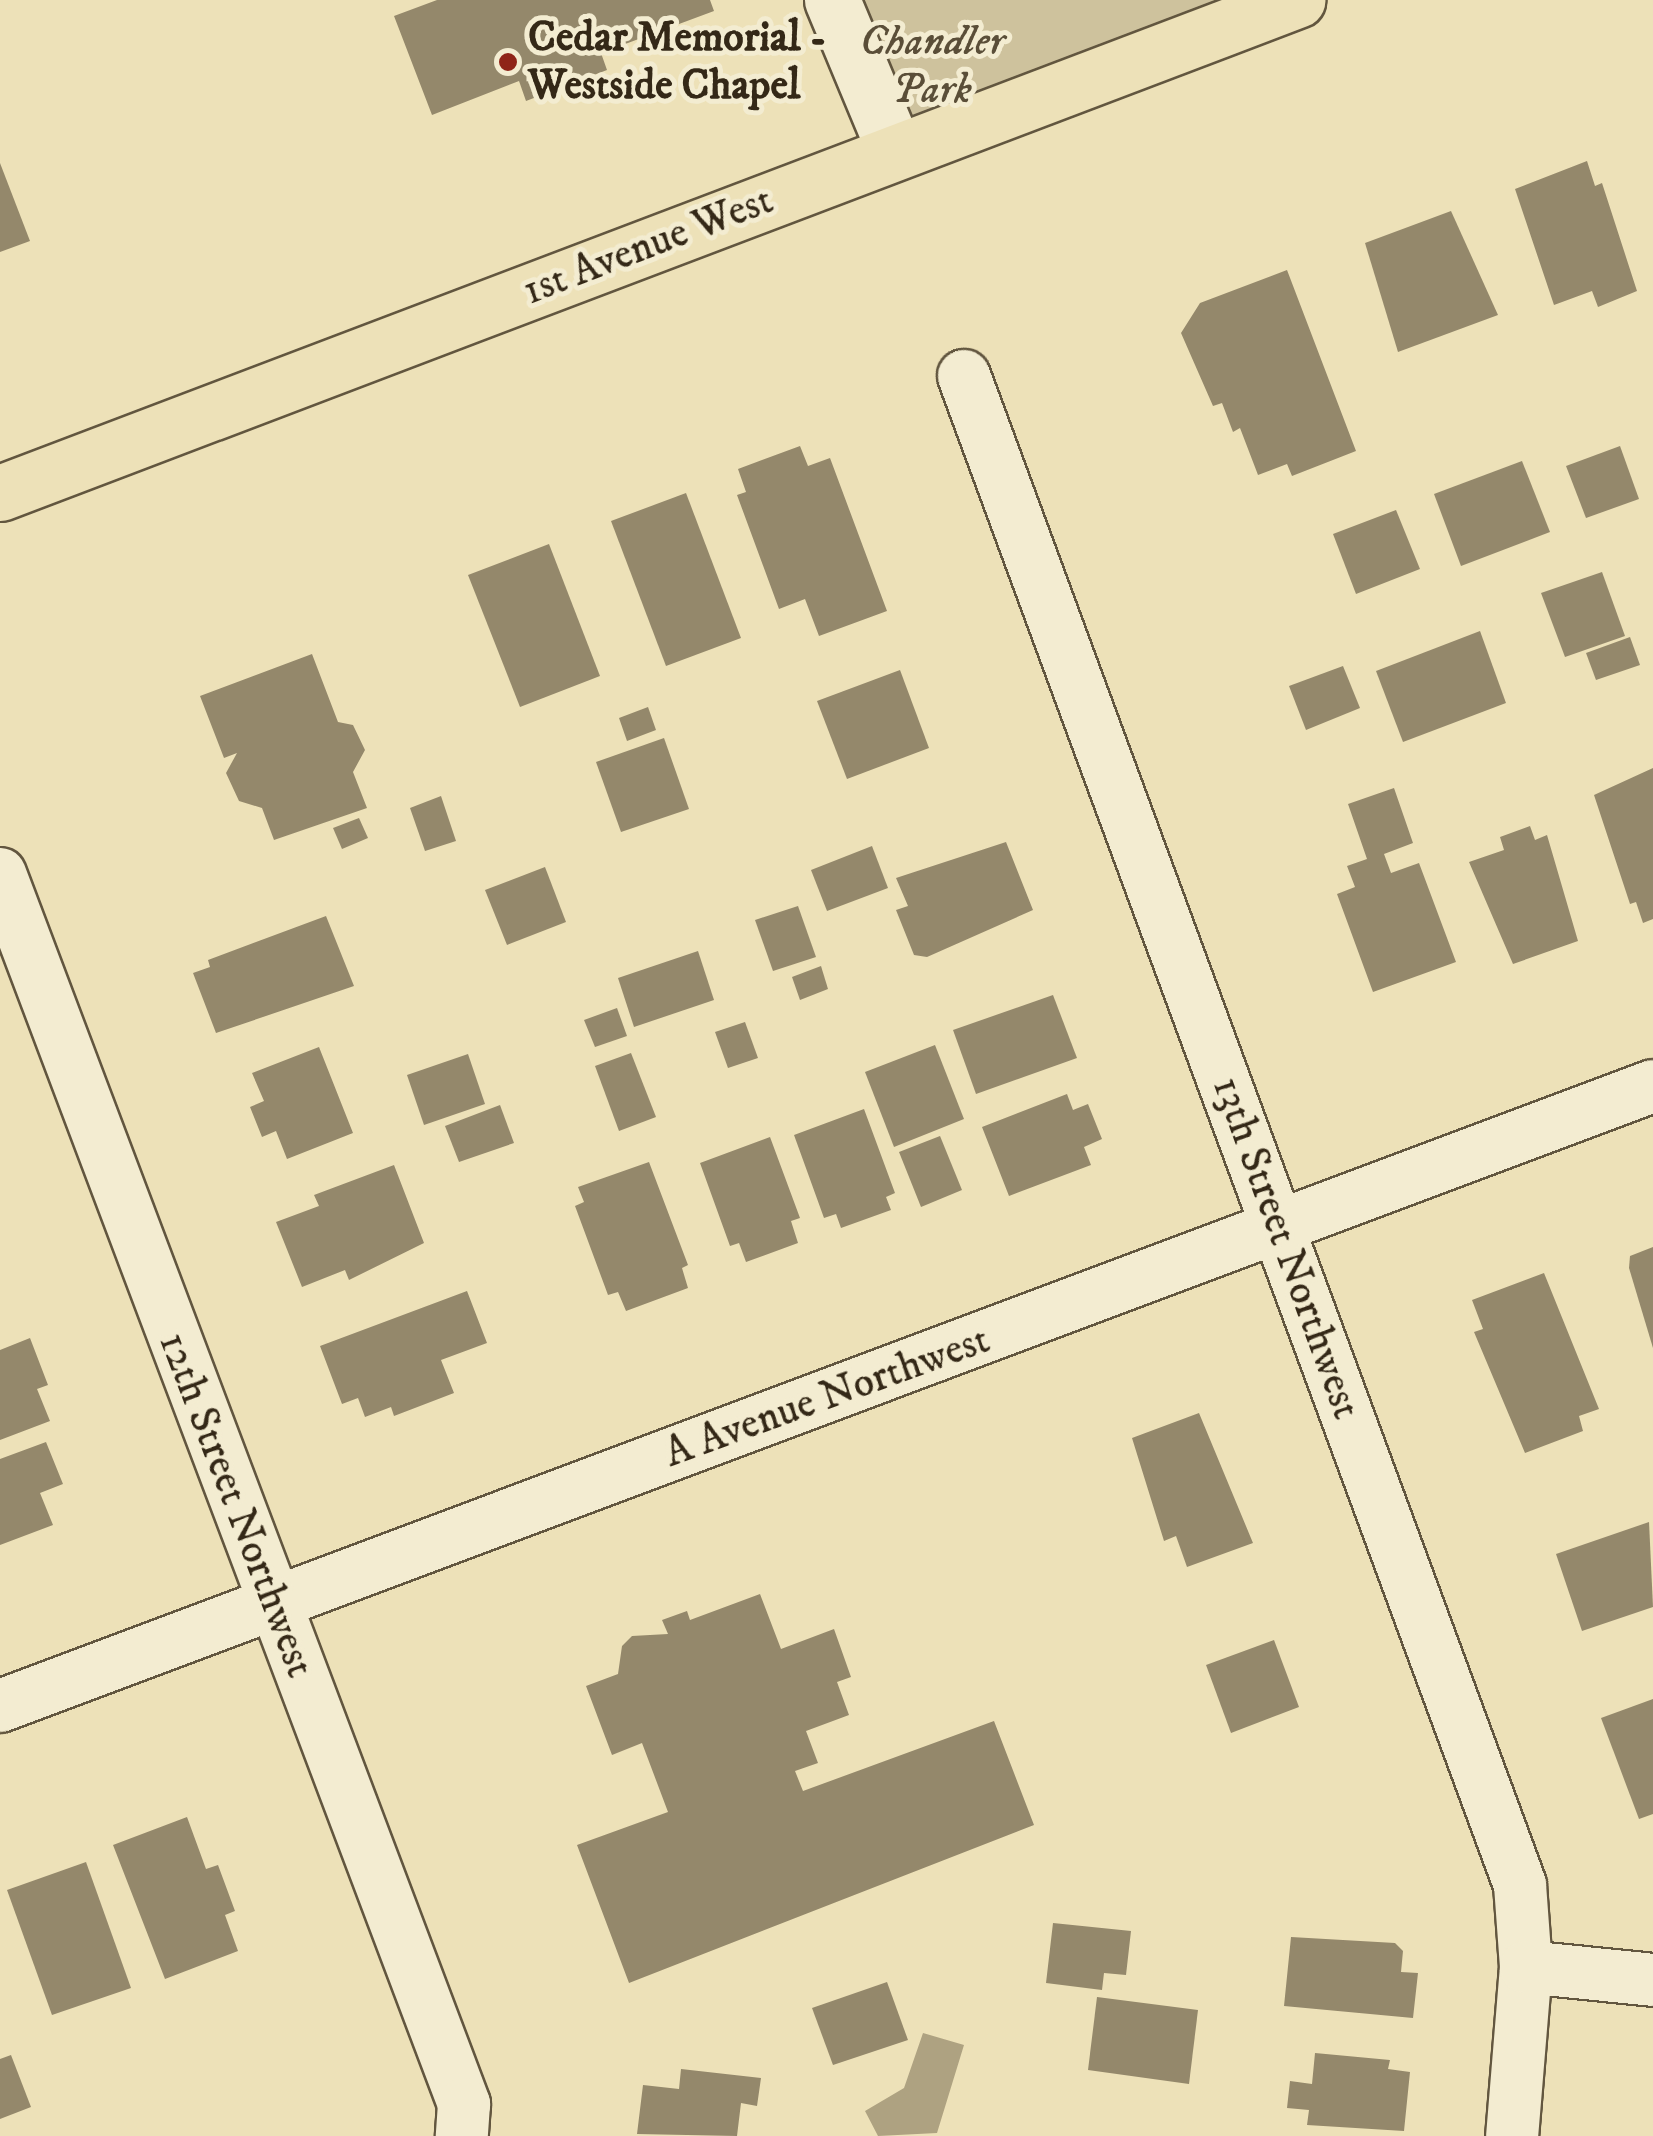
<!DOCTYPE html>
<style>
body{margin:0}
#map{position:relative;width:1653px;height:2136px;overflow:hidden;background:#ede1b8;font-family:"IM FELL DW Pica",serif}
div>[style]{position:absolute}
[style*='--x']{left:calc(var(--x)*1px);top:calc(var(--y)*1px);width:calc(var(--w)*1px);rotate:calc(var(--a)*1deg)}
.green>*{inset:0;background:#cec29d}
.water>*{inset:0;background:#aea281}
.building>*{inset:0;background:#94886b}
.roads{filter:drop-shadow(2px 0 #62563f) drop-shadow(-2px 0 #62563f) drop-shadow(0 2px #62563f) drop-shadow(0 -2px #62563f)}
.street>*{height:52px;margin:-26px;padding:0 26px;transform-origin:26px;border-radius:26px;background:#f3ecd1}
.secondary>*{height:55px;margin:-27.5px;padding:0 27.5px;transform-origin:27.5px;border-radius:27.5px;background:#f3ecd1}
.primary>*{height:55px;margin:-27.5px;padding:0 27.5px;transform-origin:27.5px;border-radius:27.5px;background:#ede1b8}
.dots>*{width:28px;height:28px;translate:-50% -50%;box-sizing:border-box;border:5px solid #f3ecd1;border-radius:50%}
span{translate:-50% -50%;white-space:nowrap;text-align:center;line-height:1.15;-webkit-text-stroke:10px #f3ecd1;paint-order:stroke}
.poi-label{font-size:42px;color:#342817;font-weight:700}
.left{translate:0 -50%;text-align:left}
.park-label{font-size:42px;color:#5a4e38;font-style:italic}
.street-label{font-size:42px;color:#342817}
</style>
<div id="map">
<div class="green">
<i style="clip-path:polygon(832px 0,1297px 0,895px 151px)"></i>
</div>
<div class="water">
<i style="clip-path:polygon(923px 2033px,964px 2045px,937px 2133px,878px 2136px,865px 2111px,904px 2088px)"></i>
</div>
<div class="building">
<i style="clip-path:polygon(437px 0,710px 0,714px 11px,601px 53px,607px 70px,526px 101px,519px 81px,432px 115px,394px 16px)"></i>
<i style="clip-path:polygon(1587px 161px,1595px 186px,1602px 183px,1637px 291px,1598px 307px,1592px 291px,1554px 305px,1515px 189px)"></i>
<i style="clip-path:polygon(0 163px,30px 241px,0 252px)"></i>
<i style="clip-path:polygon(1451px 211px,1498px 315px,1398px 352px,1365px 243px)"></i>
<i style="clip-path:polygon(1287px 270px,1356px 451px,1292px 476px,1287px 464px,1258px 475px,1240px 428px,1233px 432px,1222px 403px,1213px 406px,1181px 333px,1200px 303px)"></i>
<i style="clip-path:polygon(800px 446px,808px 466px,830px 458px,887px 611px,819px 636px,805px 599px,779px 609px,737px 495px,746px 492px,738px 469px)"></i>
<i style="clip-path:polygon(1620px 446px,1639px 499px,1586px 518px,1566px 466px)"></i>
<i style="clip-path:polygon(1522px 461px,1550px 532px,1461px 566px,1434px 494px)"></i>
<i style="clip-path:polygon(686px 493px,741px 638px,666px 666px,611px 521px)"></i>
<i style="clip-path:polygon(1396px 510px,1420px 569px,1356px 594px,1333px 534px)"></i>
<i style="clip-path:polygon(549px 544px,600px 676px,520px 707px,468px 575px)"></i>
<i style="clip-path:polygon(1602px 572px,1625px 636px,1565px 657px,1541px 593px)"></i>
<i style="clip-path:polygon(1480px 631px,1506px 703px,1403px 742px,1376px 671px)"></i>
<i style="clip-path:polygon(1630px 637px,1640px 665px,1596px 680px,1586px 653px)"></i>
<i style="clip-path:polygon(312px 654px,338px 722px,353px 725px,365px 750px,353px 772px,367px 808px,274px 840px,262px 808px,239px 801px,226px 773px,237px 753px,224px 758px,200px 696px)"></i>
<i style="clip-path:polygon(1343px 666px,1360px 708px,1306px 730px,1289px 686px)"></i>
<i style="clip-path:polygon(900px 670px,929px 748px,847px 779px,817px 701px)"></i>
<i style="clip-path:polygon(648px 707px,656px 730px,627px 741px,619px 718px)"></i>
<i style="clip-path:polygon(664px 738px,689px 809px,621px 832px,596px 762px)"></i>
<i style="clip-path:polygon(1653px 768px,1653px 919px,1643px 923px,1636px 902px,1630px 904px,1594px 795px)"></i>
<i style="clip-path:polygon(1394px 788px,1413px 843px,1384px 854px,1391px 873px,1419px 863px,1456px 962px,1373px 992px,1337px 894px,1355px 887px,1347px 866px,1367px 859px,1348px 804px)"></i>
<i style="clip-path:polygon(441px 796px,456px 841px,425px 851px,410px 808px)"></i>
<i style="clip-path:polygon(359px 818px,368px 838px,342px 849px,333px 828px)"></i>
<i style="clip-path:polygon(1530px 826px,1535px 840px,1547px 835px,1578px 941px,1513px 964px,1469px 862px,1504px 850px,1500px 837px)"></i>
<i style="clip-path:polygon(1006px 842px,1033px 910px,927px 957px,914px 955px,896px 910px,908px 906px,896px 878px)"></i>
<i style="clip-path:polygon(872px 846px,888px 888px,827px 911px,811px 870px)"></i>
<i style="clip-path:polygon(545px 867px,566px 922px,507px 945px,485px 890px)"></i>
<i style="clip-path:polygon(798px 906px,816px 957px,773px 971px,755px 920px)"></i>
<i style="clip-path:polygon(326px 916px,354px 986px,216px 1033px,193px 973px,210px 967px,208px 960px)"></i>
<i style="clip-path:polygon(698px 951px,714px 1000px,634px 1027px,618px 978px)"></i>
<i style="clip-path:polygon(821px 966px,828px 989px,800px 1000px,792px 977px)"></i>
<i style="clip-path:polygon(1053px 995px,1077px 1058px,976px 1094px,953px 1030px)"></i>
<i style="clip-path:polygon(617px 1008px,627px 1036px,595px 1047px,584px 1020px)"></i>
<i style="clip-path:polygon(745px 1022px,758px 1058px,728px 1068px,715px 1032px)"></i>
<i style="clip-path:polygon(935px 1045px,964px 1119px,894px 1147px,865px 1072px)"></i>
<i style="clip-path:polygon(319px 1047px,353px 1133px,287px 1159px,276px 1131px,262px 1137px,250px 1107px,264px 1101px,252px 1073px)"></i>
<i style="clip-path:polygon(631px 1053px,656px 1117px,619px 1131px,595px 1066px)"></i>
<i style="clip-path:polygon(468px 1054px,485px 1104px,424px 1125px,407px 1075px)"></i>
<i style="clip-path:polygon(1067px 1094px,1073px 1110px,1088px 1104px,1102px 1139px,1084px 1147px,1091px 1165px,1009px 1196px,982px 1127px)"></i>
<i style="clip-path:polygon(500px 1105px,514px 1143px,459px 1162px,445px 1126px)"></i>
<i style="clip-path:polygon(864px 1109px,895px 1193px,886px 1197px,891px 1210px,841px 1228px,836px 1214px,824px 1218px,794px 1135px)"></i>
<i style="clip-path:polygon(940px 1136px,962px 1190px,921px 1207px,899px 1152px)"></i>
<i style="clip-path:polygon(770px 1137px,800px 1218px,791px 1221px,798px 1243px,746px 1262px,739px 1243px,730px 1246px,700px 1163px)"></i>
<i style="clip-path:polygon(649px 1162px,688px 1265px,682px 1268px,688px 1288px,626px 1311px,618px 1292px,608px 1295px,575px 1206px,584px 1202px,578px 1187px)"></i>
<i style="clip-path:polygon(394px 1165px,424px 1243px,349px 1280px,345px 1270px,302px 1287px,276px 1222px,319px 1206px,314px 1195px)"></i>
<i style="clip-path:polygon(1653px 1247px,1653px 1348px,1629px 1268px,1630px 1256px)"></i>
<i style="clip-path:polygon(1544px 1273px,1599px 1409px,1579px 1416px,1583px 1431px,1525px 1453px,1474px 1332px,1483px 1329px,1472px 1300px)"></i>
<i style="clip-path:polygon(467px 1291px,487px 1343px,441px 1360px,454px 1393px,394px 1416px,391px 1407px,365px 1417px,358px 1398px,342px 1404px,320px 1346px)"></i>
<i style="clip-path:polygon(30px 1338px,48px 1385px,37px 1389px,50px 1421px,0 1440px,0 1350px)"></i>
<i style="clip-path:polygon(1199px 1413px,1253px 1543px,1187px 1567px,1176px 1536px,1164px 1541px,1132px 1438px)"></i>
<i style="clip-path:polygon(46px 1442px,63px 1484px,40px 1493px,53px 1525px,0 1545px,0 1459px)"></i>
<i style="clip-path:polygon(1649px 1522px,1653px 1607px,1582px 1631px,1556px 1554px)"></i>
<i style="clip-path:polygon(760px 1594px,781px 1649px,834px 1629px,851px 1677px,837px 1682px,849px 1715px,806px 1731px,818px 1763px,795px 1771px,803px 1791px,994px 1721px,1034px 1825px,629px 1983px,577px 1845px,668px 1812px,642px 1743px,612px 1755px,586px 1686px,618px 1674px,622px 1646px,632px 1636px,668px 1634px,662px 1620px,687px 1611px,690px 1620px)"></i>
<i style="clip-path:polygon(1274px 1640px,1299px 1707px,1231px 1733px,1206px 1665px)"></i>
<i style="clip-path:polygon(1653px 1699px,1653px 1814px,1639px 1819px,1601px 1718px)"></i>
<i style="clip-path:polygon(187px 1817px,206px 1869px,218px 1865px,235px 1911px,225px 1915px,238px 1951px,165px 1979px,113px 1845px)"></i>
<i style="clip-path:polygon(86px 1862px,131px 1988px,52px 2015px,7px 1890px)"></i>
<i style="clip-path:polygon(1053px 1923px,1131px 1931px,1126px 1975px,1104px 1973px,1102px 1990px,1046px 1983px)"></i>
<i style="clip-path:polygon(1291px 1937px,1395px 1943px,1403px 1951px,1401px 1972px,1418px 1973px,1413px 2018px,1284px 2006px)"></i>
<i style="clip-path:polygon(887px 1982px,908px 2040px,833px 2065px,812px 2008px)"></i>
<i style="clip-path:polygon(1097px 1997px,1198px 2010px,1189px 2084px,1088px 2070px)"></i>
<i style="clip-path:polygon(1315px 2053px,1390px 2060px,1388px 2069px,1410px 2072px,1404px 2131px,1307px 2125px,1309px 2110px,1287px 2108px,1290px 2081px,1312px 2084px)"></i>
<i style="clip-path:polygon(11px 2055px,31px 2107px,0 2119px,0 2059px)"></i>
<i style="clip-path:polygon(681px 2069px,761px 2078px,757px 2106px,741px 2103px,737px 2136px,637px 2134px,643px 2085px,679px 2089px)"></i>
</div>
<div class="roads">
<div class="street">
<i style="--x:964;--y:376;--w:1608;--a:69.77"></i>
<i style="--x:1520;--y:1885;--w:82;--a:85.8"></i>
<i style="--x:1526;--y:1967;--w:170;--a:94.7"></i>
<i style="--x:0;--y:874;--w:1315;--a:69.33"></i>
<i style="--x:464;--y:2104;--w:32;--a:94"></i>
<i style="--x:0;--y:1706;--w:1765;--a:-20.56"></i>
<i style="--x:1526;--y:1967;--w:128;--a:5.8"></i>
</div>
<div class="secondary">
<i style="--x:832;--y:0;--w:164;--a:67.4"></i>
</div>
<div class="primary">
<i style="--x:0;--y:493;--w:1388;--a:-20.81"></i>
</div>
</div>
<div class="dots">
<i style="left:508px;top:62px;background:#8f2418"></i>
</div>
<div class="poi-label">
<span class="left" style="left:528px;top:62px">Cedar Memorial -<br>Westside Chapel</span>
</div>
<div class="park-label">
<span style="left:932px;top:66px">Chandler<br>Park</span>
</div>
<div class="street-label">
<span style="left:648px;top:246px;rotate:-21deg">1st Avenue West</span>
<span style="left:1286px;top:1248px;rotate:70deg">13th Street Northwest</span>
<span style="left:827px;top:1397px;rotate:-20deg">A Avenue Northwest</span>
<span style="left:236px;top:1505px;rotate:69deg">12th Street Northwest</span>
</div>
</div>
